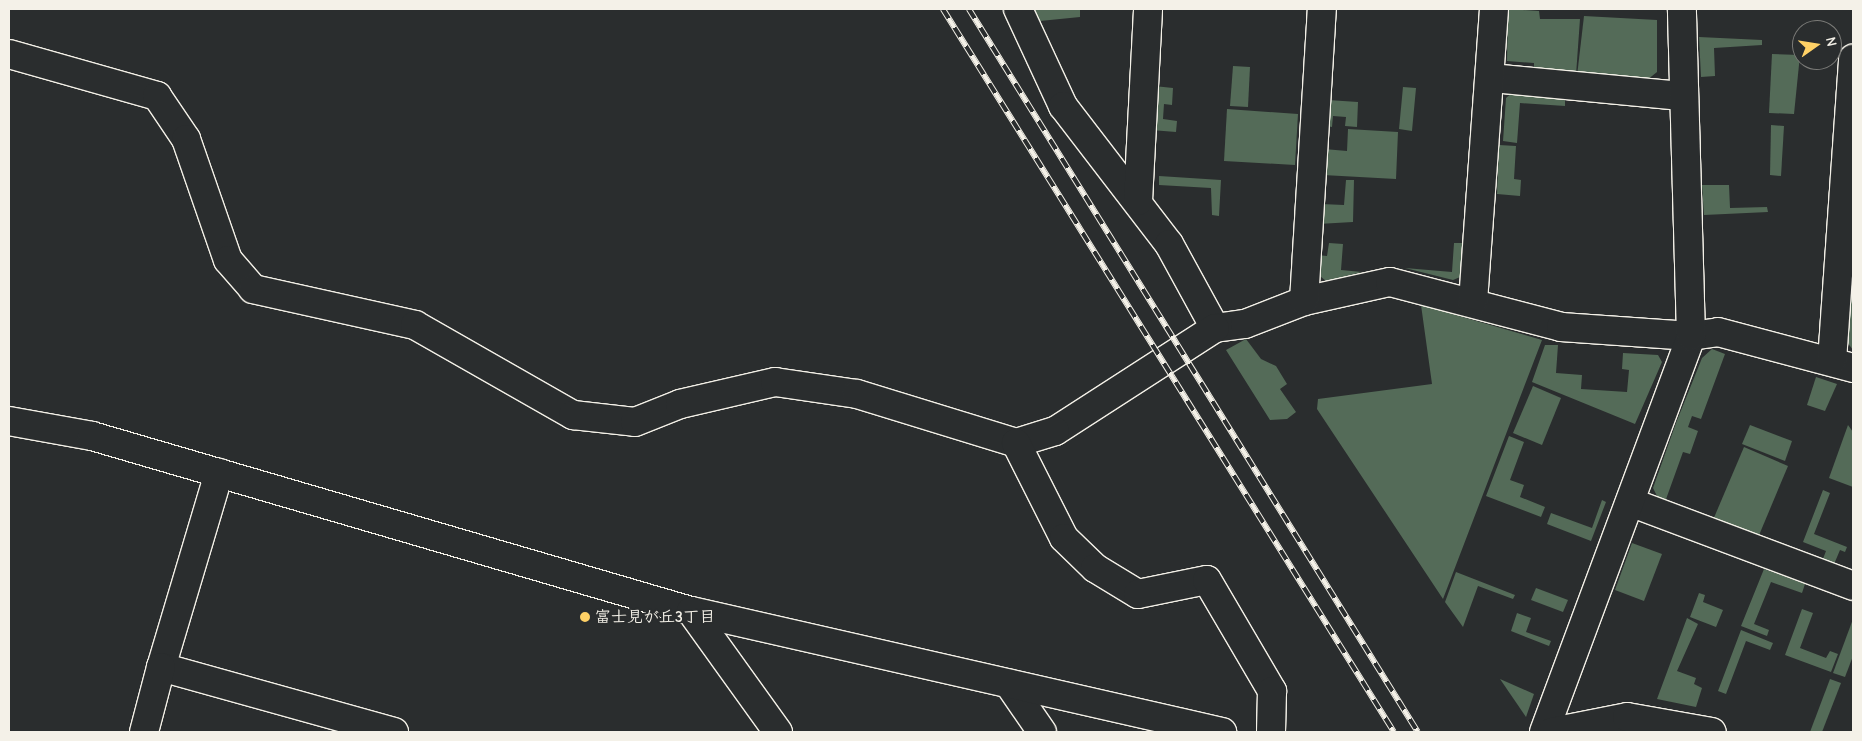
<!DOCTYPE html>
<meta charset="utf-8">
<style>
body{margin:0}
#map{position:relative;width:1862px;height:741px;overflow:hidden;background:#2a2d2e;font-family:"Comic Neue","Klee One",sans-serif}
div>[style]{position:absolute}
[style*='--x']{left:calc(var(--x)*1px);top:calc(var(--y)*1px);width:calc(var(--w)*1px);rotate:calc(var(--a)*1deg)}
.green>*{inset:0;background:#546b58}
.roads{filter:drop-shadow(1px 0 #f4f1e8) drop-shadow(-1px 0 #f4f1e8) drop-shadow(0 1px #f4f1e8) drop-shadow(0 -1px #f4f1e8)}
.street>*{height:28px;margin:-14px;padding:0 14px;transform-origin:14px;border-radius:14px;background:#2a2d2e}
.secondary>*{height:28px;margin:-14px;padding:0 14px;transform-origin:14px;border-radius:14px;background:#2a2d2e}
.rail>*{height:5.5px;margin-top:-2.75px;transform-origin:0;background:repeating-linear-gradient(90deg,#2a2d2e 0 11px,#f4f1e8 0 22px);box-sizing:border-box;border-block:1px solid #f4f1e8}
.dots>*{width:14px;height:14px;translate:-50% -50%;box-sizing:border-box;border:2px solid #2a2d2e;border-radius:50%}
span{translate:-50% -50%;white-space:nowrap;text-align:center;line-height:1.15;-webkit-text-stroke:4px #2a2d2e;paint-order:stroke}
.poi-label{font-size:16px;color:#f4f1e8;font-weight:700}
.left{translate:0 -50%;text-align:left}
.frame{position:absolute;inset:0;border:10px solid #f4f1e8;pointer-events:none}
.north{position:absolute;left:1792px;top:20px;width:50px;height:50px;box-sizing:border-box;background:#2a2d2e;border:1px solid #7b7b78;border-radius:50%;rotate:77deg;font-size:14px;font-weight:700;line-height:20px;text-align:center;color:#f4f1e8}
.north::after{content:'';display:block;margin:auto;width:18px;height:22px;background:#ffd166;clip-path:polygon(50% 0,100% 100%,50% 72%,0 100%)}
</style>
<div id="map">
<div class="green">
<i style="clip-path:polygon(1034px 9px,1080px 9px,1080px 17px,1040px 21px)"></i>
<i style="clip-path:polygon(1508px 9px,1539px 11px,1540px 19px,1580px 19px,1576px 75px,1534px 72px,1534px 63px,1507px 61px)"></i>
<i style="clip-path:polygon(1584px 16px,1657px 20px,1657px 72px,1647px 80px,1577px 76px)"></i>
<i style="clip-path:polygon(1699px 37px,1762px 40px,1762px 45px,1714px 48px,1715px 76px,1701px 77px)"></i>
<i style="clip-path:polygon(1772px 54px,1800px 55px,1794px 114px,1769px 113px)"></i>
<i style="clip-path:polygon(1233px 66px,1250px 67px,1248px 107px,1230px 106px)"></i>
<i style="clip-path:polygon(1154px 86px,1173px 88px,1172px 105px,1164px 104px,1163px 119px,1177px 121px,1176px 132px,1151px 130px)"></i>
<i style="clip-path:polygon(1403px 87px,1416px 88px,1412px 131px,1399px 129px)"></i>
<i style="clip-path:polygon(1513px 92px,1565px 96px,1565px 106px,1520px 103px,1517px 143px,1503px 141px,1506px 98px)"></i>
<i style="clip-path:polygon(1328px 100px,1358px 102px,1357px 127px,1345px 126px,1346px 117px,1333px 116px,1332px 127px,1327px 126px)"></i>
<i style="clip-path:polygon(1227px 109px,1298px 114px,1295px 165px,1224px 161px)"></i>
<i style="clip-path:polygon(1771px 125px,1784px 126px,1781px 176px,1770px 175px)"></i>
<i style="clip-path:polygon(1348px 129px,1398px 132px,1396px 179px,1323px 175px,1324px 149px,1347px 151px)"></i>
<i style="clip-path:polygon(1499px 145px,1516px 146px,1514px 179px,1521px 180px,1520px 196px,1497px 194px)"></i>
<i style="clip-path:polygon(1159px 176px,1221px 180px,1219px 216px,1212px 215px,1211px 188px,1159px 185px)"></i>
<i style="clip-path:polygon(1346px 180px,1354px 180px,1353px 222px,1318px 224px,1321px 204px,1344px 205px)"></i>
<i style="clip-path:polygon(1702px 185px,1729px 185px,1730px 208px,1767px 207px,1768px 212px,1704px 215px)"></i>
<i style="clip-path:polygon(1329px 243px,1343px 244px,1341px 270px,1362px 272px,1326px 281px,1315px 272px,1317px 255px,1327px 256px)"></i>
<i style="clip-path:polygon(1454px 243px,1466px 243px,1465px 275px,1453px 280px,1405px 268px,1452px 272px)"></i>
<i style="clip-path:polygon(1852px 286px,1853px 286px,1853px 350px,1847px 342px)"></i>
<i style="clip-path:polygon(1421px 305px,1542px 340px,1443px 599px,1317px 409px,1318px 399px,1432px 384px)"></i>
<i style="clip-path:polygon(1246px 339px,1261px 359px,1276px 366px,1287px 384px,1280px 389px,1296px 412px,1287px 419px,1270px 420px,1226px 350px)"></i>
<i style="clip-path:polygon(1545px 345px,1558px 345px,1556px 373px,1582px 375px,1581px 389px,1627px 392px,1629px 370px,1622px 369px,1623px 353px,1658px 355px,1662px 362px,1635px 424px,1532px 382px)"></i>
<i style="clip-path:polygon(1712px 349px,1725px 354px,1701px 419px,1692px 416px,1688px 427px,1698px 431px,1690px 454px,1683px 452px,1665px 502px,1659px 500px,1653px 488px,1676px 423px,1702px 358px)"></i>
<i style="clip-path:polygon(1816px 377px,1837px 384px,1825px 411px,1807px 405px)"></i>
<i style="clip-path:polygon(1533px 386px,1561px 398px,1542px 445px,1513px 433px)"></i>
<i style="clip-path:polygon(1750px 425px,1792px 441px,1785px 461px,1742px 444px)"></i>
<i style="clip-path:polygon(1848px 425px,1853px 432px,1853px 487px,1829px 478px)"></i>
<i style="clip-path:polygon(1509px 436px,1524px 442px,1510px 480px,1524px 485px,1520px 497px,1545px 507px,1541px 517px,1486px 496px)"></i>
<i style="clip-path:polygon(1744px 447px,1788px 466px,1757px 540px,1713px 520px)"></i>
<i style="clip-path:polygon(1823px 490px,1830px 493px,1814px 534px,1847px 547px,1845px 552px,1840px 550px,1832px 569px,1821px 564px,1826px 551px,1803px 542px)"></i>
<i style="clip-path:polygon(1602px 500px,1606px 502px,1591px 541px,1547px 524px,1551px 513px,1592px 528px)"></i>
<i style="clip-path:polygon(1632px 543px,1662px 554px,1644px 601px,1615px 590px)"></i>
<i style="clip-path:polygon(1764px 569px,1805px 584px,1802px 593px,1771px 582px,1754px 624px,1769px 630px,1767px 636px,1741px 626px)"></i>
<i style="clip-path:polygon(1456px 572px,1515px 595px,1513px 599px,1478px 586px,1463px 627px,1445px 602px)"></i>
<i style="clip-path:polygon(1536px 588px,1568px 600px,1563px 612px,1531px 600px)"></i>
<i style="clip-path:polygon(1699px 593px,1705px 595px,1703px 602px,1723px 610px,1716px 627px,1690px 617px)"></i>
<i style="clip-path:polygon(1802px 609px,1813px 613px,1800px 648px,1826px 658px,1830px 651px,1838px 654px,1831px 672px,1785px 655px)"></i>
<i style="clip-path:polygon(1517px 613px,1531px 618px,1526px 632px,1551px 641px,1549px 646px,1511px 631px)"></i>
<i style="clip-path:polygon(1687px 618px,1698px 624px,1677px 671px,1696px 678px,1694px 684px,1702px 688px,1696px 707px,1657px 699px)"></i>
<i style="clip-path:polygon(1853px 619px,1853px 656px,1845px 677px,1833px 673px)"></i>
<i style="clip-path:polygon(1741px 630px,1773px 643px,1770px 650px,1746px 641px,1726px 694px,1718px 691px)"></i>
<i style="clip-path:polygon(1500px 679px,1534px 694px,1526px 717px)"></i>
<i style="clip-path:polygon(1830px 679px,1841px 683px,1822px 732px,1810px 732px)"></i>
</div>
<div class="roads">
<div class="street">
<i style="--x:1018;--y:9;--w:107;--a:65.1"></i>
<i style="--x:1063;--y:106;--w:174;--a:52.5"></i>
<i style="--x:1169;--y:244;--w:96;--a:61.3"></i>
<i style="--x:1215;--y:328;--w:30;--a:-8"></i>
<i style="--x:1245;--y:324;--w:63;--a:-21.3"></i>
<i style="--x:1304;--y:301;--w:88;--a:-12.5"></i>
<i style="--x:1390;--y:282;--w:177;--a:14.7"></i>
<i style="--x:1561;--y:327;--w:130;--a:4"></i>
<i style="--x:1691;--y:336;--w:27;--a:-8"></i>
<i style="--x:1718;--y:332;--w:140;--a:14.9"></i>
<i style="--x:9;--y:54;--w:154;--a:15.8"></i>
<i style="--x:157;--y:96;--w:52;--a:56"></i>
<i style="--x:186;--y:139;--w:128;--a:70.9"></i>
<i style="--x:228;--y:260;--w:38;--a:49"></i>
<i style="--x:253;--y:289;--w:166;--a:12.5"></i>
<i style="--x:415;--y:325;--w:182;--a:29.7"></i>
<i style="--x:573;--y:415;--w:62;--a:6.4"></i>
<i style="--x:635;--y:422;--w:48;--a:-21.8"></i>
<i style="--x:680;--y:404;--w:98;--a:-13"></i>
<i style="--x:775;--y:382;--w:83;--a:8.3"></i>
<i style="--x:857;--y:394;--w:166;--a:17.1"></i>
<i style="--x:1491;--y:78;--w:193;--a:5.4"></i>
<i style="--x:1138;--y:201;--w:192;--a:-87"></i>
<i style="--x:1304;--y:301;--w:293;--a:-86.5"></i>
<i style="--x:1473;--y:302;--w:294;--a:-85.9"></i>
<i style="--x:1215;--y:328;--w:190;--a:147.2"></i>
<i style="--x:1055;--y:431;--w:41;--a:162.9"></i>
<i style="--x:1016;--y:443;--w:106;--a:63.2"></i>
<i style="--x:1064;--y:538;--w:43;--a:44.1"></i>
<i style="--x:1095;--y:568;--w:50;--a:31.2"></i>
<i style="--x:1138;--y:594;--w:70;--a:-11.5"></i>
<i style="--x:1207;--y:580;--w:129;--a:59.6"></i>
<i style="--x:1272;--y:691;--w:41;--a:91.4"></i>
<i style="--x:1832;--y:361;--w:303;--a:-86"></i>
<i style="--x:219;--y:473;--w:202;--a:106.6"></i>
<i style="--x:161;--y:667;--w:242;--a:15.6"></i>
<i style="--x:1630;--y:502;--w:238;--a:20.6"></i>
<i style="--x:1009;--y:684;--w:58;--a:55.5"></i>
<i style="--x:144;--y:732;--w:67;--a:-75.3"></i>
</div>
<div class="secondary">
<i style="--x:9;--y:421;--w:84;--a:10.2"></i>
<i style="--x:92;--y:436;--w:624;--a:16.29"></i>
<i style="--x:691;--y:611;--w:545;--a:12.84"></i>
<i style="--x:691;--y:611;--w:149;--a:54.3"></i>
<i style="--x:1544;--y:732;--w:422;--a:-69.6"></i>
<i style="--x:1691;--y:336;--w:327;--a:-91.6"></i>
<i style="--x:1552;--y:732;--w:76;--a:-11.3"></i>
<i style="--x:1627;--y:717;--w:86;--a:10"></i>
</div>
</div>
<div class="rail">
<i style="--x:943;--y:9;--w:852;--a:58.04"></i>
<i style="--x:969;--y:9;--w:851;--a:58.16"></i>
</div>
<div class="dots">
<i style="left:585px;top:617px;background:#ffd166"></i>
</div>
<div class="poi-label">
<span class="left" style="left:595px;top:617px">富士見が丘3丁目</span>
</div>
<div class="frame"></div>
<div class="north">N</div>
</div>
